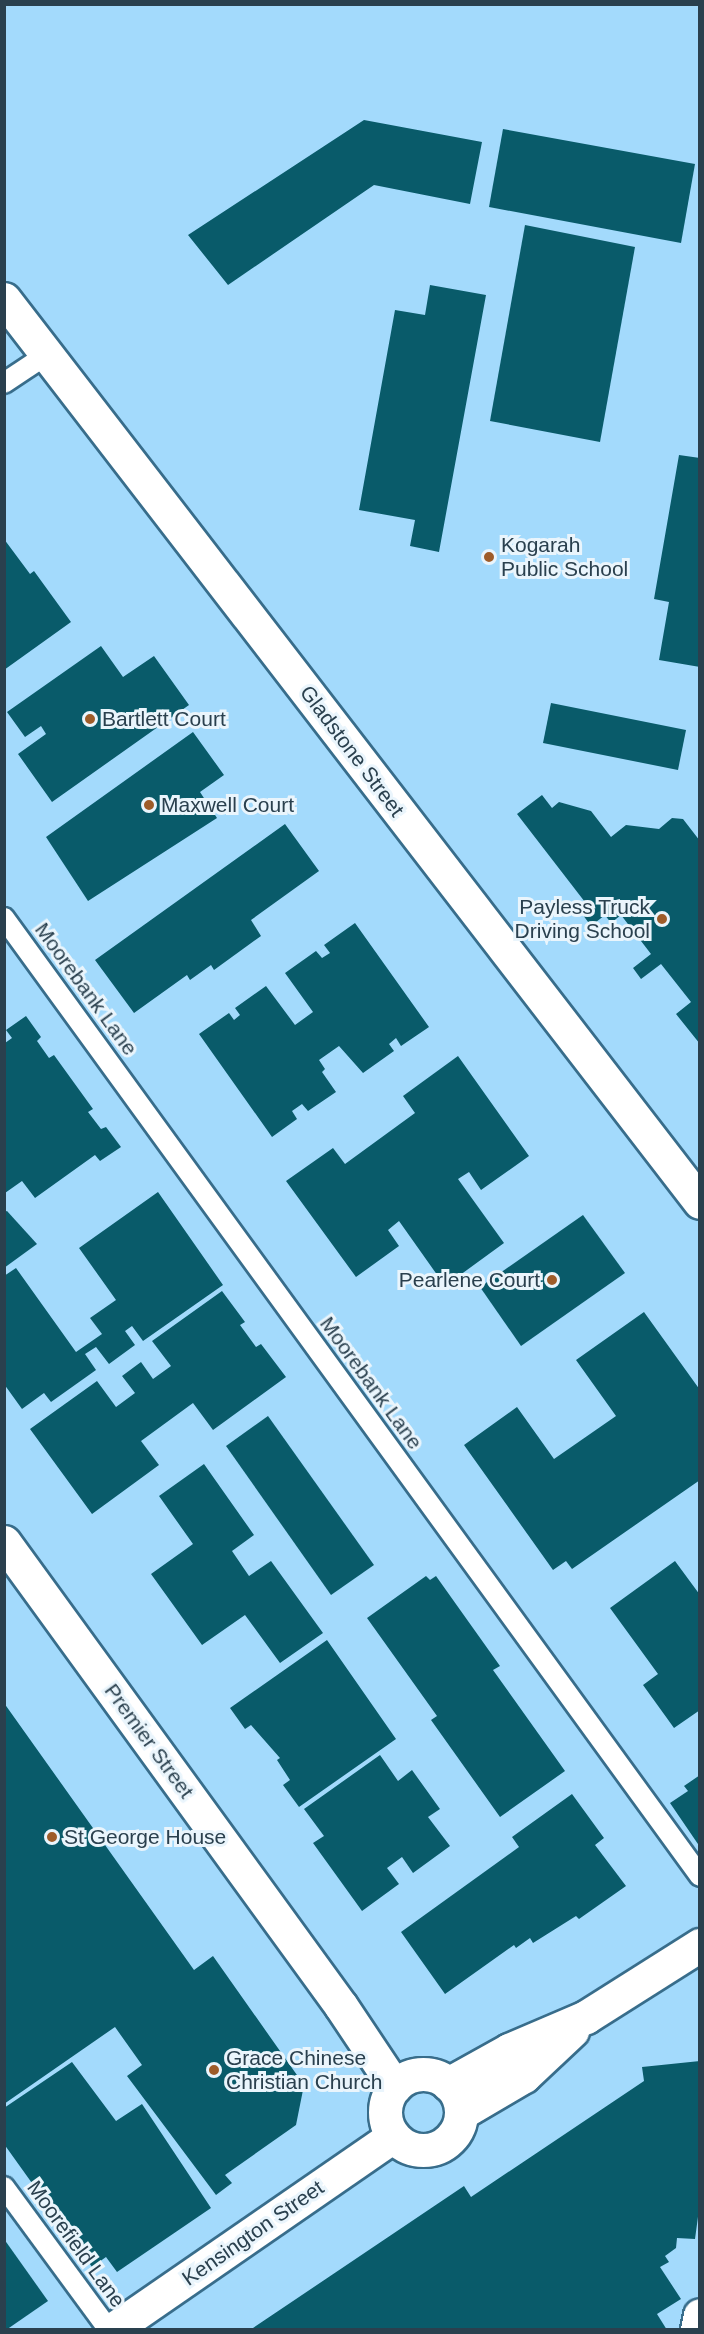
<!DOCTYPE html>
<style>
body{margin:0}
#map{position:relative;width:704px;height:2334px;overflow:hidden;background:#a3dafc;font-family:Helvetica,sans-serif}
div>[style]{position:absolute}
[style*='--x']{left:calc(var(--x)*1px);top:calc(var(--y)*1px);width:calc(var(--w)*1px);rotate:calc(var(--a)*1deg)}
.building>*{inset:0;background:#095b6a}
.roads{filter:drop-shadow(2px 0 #386d8b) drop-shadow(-2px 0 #386d8b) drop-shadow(0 2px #386d8b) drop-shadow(0 -2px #386d8b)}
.lane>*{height:20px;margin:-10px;padding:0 10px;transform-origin:10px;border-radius:10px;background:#fff}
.street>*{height:33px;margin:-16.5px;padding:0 16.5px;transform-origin:16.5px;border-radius:16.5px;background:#fff}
.street>.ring{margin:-16.5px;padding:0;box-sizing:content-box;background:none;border:33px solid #fff;border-radius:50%}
.dots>*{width:16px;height:16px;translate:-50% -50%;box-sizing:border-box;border:3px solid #eaf5fc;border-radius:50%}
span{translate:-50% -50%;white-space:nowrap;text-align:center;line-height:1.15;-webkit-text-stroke:6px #eaf5fc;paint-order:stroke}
.poi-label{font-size:21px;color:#2a404e}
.left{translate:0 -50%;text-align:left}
.right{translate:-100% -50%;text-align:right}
.street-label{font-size:21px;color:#2a404e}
.frame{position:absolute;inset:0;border:6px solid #2a404e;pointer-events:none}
</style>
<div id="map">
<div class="building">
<i style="clip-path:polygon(364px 120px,482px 142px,470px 204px,374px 185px,228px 285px,188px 235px)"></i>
<i style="clip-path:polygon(503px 129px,695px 164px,681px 243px,489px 207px)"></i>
<i style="clip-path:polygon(525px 225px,635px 247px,600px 442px,490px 421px)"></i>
<i style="clip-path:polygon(430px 285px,486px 295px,439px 552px,410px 546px,415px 520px,359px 510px,395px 310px,425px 315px)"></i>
<i style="clip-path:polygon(679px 455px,700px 458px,700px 667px,659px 660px,669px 602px,654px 599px)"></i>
<i style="clip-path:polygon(4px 539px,30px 574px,34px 571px,71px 622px,4px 670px)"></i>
<i style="clip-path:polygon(101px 646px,123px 677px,154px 656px,189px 705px,52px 802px,18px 754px,46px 734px,41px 726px,25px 737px,7px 712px)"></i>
<i style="clip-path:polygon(551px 703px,686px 730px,678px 770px,543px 743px)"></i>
<i style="clip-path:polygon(193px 732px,224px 775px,200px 792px,217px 818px,88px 901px,46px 837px)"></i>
<i style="clip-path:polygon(542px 795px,552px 808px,559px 802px,591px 811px,611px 837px,626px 825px,659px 829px,672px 818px,683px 819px,700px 841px,700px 1044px,676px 1014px,691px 1002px,661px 964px,641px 979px,633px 968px,651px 954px,621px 915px,611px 923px,605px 915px,591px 926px,580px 911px,588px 906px,517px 814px)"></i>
<i style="clip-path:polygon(285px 824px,319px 871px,251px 920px,261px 936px,214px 970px,211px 965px,190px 980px,187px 975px,134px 1013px,95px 960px)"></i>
<i style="clip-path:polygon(355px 923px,429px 1027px,401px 1046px,396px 1038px,389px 1044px,394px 1051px,363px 1073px,339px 1046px,319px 1060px,325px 1069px,322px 1072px,336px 1092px,308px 1111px,302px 1104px,292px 1111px,297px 1119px,272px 1137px,199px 1034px,229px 1013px,234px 1020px,240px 1015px,235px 1008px,266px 986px,295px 1025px,313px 1012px,285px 973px,316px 951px,322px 958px,330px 953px,324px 945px)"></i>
<i style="clip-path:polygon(26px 1016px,41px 1037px,37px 1041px,49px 1058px,54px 1055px,93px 1109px,88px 1112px,101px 1129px,106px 1127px,121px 1147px,100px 1161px,95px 1155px,35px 1198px,22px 1181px,5px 1193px,5px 1043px,12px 1038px,6px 1030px)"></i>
<i style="clip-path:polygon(458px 1056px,529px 1156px,481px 1190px,469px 1172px,458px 1179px,504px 1243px,445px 1286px,399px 1221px,388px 1230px,399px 1246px,356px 1277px,286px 1181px,333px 1148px,345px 1164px,415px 1113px,403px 1096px)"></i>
<i style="clip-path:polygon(158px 1192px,223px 1285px,143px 1341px,132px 1326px,125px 1331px,135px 1345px,109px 1364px,96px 1347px,85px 1354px,96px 1370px,51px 1402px,44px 1393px,22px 1409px,4px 1384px,4px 1276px,16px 1268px,76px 1352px,102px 1334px,90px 1318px,116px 1300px,79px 1248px)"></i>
<i style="clip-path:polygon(7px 1211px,37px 1244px,4px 1268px,4px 1212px)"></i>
<i style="clip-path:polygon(583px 1215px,625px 1273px,521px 1346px,480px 1287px)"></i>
<i style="clip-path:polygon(222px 1291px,245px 1322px,240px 1325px,256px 1347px,261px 1344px,286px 1377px,213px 1430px,193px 1403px,141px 1441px,159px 1465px,92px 1514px,30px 1429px,97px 1381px,116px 1407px,135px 1393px,122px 1376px,141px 1362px,153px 1379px,171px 1366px,152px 1341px)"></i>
<i style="clip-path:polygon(644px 1312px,700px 1390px,700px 1480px,572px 1569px,566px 1561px,553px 1570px,464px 1445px,517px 1407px,554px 1459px,616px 1416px,576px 1360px)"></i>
<i style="clip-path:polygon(268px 1416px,374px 1565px,331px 1595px,226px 1446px)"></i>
<i style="clip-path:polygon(204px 1464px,254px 1535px,232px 1551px,249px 1576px,271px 1561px,323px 1633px,280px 1663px,245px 1615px,202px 1645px,151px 1574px,193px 1544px,159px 1496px)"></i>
<i style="clip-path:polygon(675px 1561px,700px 1595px,700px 1710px,674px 1728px,643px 1685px,658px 1674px,610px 1608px)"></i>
<i style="clip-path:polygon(426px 1576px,430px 1580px,436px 1576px,500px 1666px,493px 1670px,565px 1771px,500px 1817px,431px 1720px,437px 1716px,367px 1618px)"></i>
<i style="clip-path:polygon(327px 1640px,396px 1739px,299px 1807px,283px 1785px,290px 1780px,277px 1760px,280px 1758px,251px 1725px,245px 1729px,230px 1708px)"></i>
<i style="clip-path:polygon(4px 1703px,194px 1970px,213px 1956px,304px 2085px,296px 2125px,225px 2175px,232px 2183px,216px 2195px,127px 2076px,142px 2065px,115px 2027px,4px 2104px)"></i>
<i style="clip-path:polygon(380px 1755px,398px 1781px,412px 1770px,440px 1809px,428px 1817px,450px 1846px,413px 1873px,402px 1857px,387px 1868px,399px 1884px,362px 1911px,313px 1843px,324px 1836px,304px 1809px)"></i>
<i style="clip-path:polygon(700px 1775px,700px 1847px,670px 1803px,688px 1791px,684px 1786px)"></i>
<i style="clip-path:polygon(572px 1794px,604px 1838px,595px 1845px,626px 1886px,579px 1919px,576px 1916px,533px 1943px,530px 1938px,516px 1948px,514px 1945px,445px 1994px,401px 1932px,519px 1847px,512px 1837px)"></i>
<i style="clip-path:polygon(700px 2061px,700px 2202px,695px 2239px,677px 2238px,676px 2248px,665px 2256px,669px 2262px,660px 2267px,681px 2299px,657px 2314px,667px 2330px,250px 2330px,464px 2186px,471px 2197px,644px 2081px,642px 2067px)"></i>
<i style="clip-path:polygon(72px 2062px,116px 2121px,142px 2104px,211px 2208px,117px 2272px,106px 2257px,92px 2267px,4px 2144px,4px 2108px)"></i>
<i style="clip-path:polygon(4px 2239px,48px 2301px,6px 2330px,4px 2330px)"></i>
</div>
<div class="roads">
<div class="lane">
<i style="--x:4;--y:383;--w:50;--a:-33.7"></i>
<i style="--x:4;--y:918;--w:1184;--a:54"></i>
<i style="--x:4;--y:2187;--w:177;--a:53.7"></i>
</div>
<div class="street">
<i style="--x:4;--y:299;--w:1140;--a:52.38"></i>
<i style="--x:4;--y:1542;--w:573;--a:54.01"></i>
<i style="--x:341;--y:2006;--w:97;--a:56.3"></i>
<i class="ring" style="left:385px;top:2074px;width:43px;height:43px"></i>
<i style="--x:448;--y:2084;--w:70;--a:-29.1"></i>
<i style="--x:509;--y:2050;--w:84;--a:-23.2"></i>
<i style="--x:586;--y:2017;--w:135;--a:-32.3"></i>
<i style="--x:461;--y:2113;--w:73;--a:-30.4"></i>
<i style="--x:524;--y:2076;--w:66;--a:-43.2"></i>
<i style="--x:112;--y:2330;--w:341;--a:-34.6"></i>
<i style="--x:697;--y:2330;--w:15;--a:-79"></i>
</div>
</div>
<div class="dots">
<i style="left:489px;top:557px;background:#9e5c29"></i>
<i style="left:90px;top:719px;background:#9e5c29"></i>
<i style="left:149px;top:805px;background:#9e5c29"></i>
<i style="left:662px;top:919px;background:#9e5c29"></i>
<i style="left:552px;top:1280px;background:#9e5c29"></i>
<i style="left:52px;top:1837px;background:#9e5c29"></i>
<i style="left:214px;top:2070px;background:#9e5c29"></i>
</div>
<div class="poi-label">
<span class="left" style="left:501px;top:557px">Kogarah<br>Public School</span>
<span class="left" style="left:102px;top:719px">Bartlett Court</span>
<span class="left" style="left:161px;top:805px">Maxwell Court</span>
<span class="right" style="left:650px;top:919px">Payless Truck<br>Driving School</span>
<span class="right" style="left:540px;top:1280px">Pearlene Court</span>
<span class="left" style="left:64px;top:1837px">St George House</span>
<span class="left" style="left:226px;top:2070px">Grace Chinese<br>Christian Church</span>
</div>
<div class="street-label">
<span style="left:352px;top:751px;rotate:53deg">Gladstone Street</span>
<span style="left:86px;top:989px;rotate:54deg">Moorebank Lane</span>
<span style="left:371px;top:1383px;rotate:54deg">Moorebank Lane</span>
<span style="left:149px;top:1741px;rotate:54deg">Premier Street</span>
<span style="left:253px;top:2233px;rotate:-35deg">Kensington Street</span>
<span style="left:76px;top:2244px;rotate:54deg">Moorefield Lane</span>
</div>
<div class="frame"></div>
</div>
